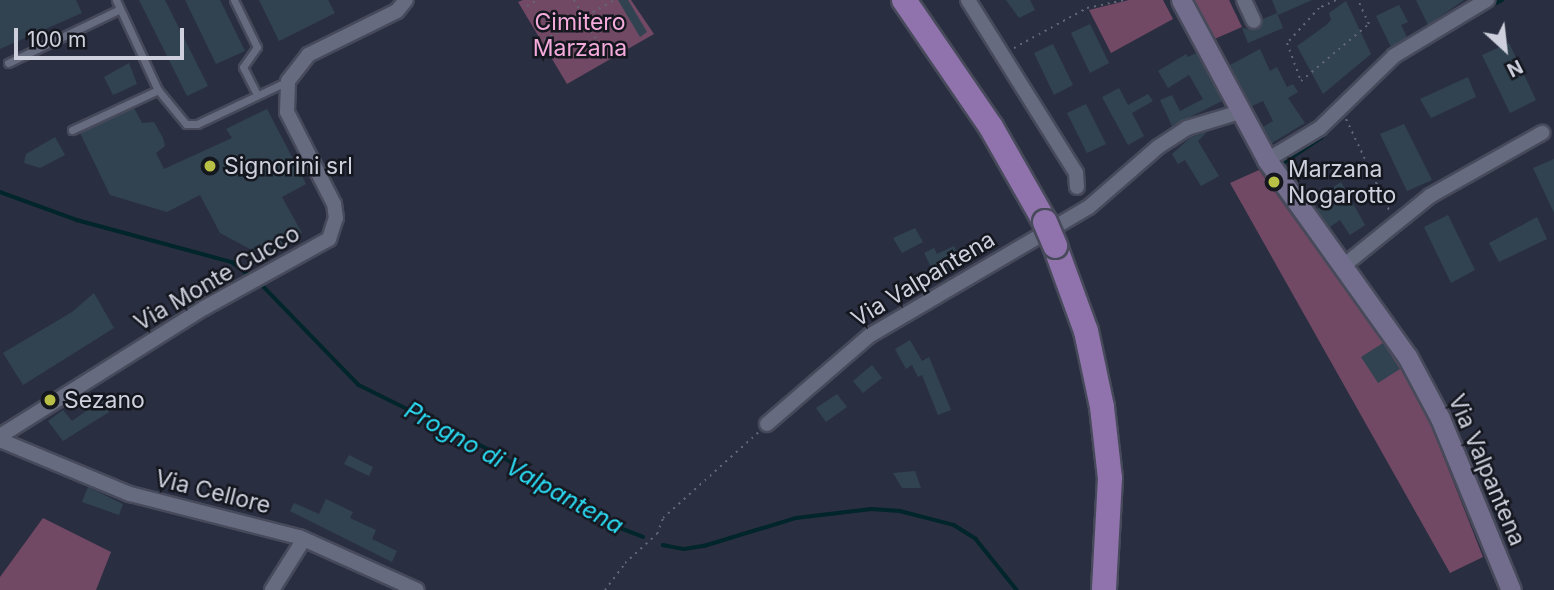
<!DOCTYPE html>
<style>
body{margin:0}
#map{position:relative;width:1554px;height:590px;overflow:hidden;background:#2a2e41;font-family:Inter,sans-serif}
div>[style]{position:absolute}
[style*='--x']{left:calc(var(--x)*1px);top:calc(var(--y)*1px);width:calc(var(--w)*1px);rotate:calc(var(--a)*1deg)}
.green>*{inset:0;background:#714964}
.stream>*{height:3.5px;margin:-1.75px;padding:0 1.75px;transform-origin:1.75px;border-radius:1.75px;background:#00252a}
.building>*{inset:0;background:#314351}
.path>*{height:2px;margin-top:-1px;transform-origin:0;background:repeating-linear-gradient(90deg,#626677 0 2px,transparent 0 7px)}
.roads{filter:drop-shadow(2px 0 #474a5a) drop-shadow(-2px 0 #474a5a) drop-shadow(0 2px #474a5a) drop-shadow(0 -2px #474a5a)}
.lane>*{height:7px;margin:-3.5px;padding:0 3.5px;transform-origin:3.5px;border-radius:3.5px;background:#666b80}
.street>*{height:14px;margin:-7px;padding:0 7px;transform-origin:7px;border-radius:7px;background:#666b80}
.secondary>*{height:19px;margin:-9.5px;padding:0 9.5px;transform-origin:9.5px;border-radius:9.5px;background:#736d8d}
.highway>*{height:24px;margin:-12px;padding:0 12px;transform-origin:12px;border-radius:12px;background:#9073ac}
.bridges{filter:drop-shadow(2px 0 #474a5a) drop-shadow(-2px 0 #474a5a) drop-shadow(0 2px #474a5a) drop-shadow(0 -2px #474a5a)}
.highway-bridge>*{height:24px;margin:-12px;padding:0 12px;transform-origin:12px;border-radius:12px;background:#9073ac}
.dots>*{width:19px;height:19px;translate:-50% -50%;box-sizing:border-box;border:4px solid #15171f;border-radius:50%}
span{translate:-50% -50%;white-space:nowrap;text-align:center;line-height:1.15;-webkit-text-stroke:5px #15171f;paint-order:stroke}
.park-label{font-size:23px;color:#f5abdc}
.poi-label{font-size:23px;color:#ced1dd}
.left{translate:0 -50%;text-align:left}
.street-label{font-size:23px;color:#ced1dd}
.water-label{font-size:24px;color:#2bdaf2;font-style:italic}
.north{position:absolute;left:1470px;top:14px;width:70px;height:70px;-webkit-text-stroke:5px #15171f;paint-order:stroke;rotate:153deg;font-size:19px;font-weight:700;line-height:28px;text-align:center;color:#ced1dd}
.north::after{content:'';display:block;margin:auto;width:24px;height:32px;background:#ced1dd;clip-path:polygon(50% 0,100% 100%,50% 72%,0 100%)}
.scale{position:absolute;left:14px;top:28px;width:170px;height:32px;box-sizing:border-box;border:4px solid #ced1dd;border-top:0;padding-left:9px;font-size:21px;line-height:24px;white-space:nowrap;color:#ced1dd;-webkit-text-stroke:5px #15171f;paint-order:stroke}
</style>
<div id="map">
<div class="green">
<i style="clip-path:polygon(523px 0,631px 0,654px 34px,567px 84px,518px 2px)"></i>
<i style="clip-path:polygon(1129px 0,1163px 0,1173px 19px,1111px 53px,1089px 10px)"></i>
<i style="clip-path:polygon(1189px 0,1229px 0,1242px 27px,1210px 41px)"></i>
<i style="clip-path:polygon(1259px 170px,1395px 358px,1429px 420px,1483px 557px,1450px 573px,1230px 183px)"></i>
<i style="clip-path:polygon(43px 518px,111px 552px,96px 590px,0 590px,0 577px)"></i>
</div>
<div class="stream">
<i style="--x:1489;--y:7;--w:15;--a:-28"></i>
<i style="--x:1279;--y:166;--w:50;--a:-33.7"></i>
<i style="--x:1321;--y:138;--w:29;--a:-46"></i>
<i style="--x:0;--y:192;--w:82;--a:20"></i>
<i style="--x:77;--y:220;--w:161;--a:15.2"></i>
<i style="--x:232;--y:262;--w:25;--a:37"></i>
<i style="--x:262;--y:285;--w:139;--a:45.9"></i>
<i style="--x:359;--y:385;--w:153;--a:26.4"></i>
<i style="--x:496;--y:453;--w:140;--a:31.5"></i>
<i style="--x:615;--y:526;--w:30;--a:21"></i>
<i style="--x:663;--y:545;--w:21;--a:11"></i>
<i style="--x:684;--y:549;--w:20;--a:-9"></i>
<i style="--x:704;--y:546;--w:96;--a:-16.9"></i>
<i style="--x:796;--y:518;--w:76;--a:-6.8"></i>
<i style="--x:871;--y:509;--w:29;--a:4"></i>
<i style="--x:900;--y:511;--w:56;--a:14.5"></i>
<i style="--x:954;--y:525;--w:26;--a:32"></i>
<i style="--x:976;--y:539;--w:65;--a:51.2"></i>
</div>
<div class="building">
<i style="clip-path:polygon(0 0,76px 0,82px 13px,0 49px)"></i>
<i style="clip-path:polygon(139px 0,165px 0,208px 86px,187px 96px)"></i>
<i style="clip-path:polygon(185px 0,220px 0,245px 51px,216px 64px)"></i>
<i style="clip-path:polygon(259px 0,328px 0,335px 13px,279px 41px)"></i>
<i style="clip-path:polygon(618px 0,628px 0,647px 32px,640px 37px)"></i>
<i style="clip-path:polygon(1006px 0,1030px 0,1035px 10px,1019px 18px)"></i>
<i style="clip-path:polygon(1272px 0,1312px 0,1278px 15px)"></i>
<i style="clip-path:polygon(1416px 0,1464px 0,1428px 25px)"></i>
<i style="clip-path:polygon(1346px 1px,1371px 54px,1323px 94px,1297px 46px,1325px 26px,1331px 20px,1329px 13px)"></i>
<i style="clip-path:polygon(1399px 5px,1408px 22px,1401px 25px,1407px 37px,1391px 47px,1376px 16px)"></i>
<i style="clip-path:polygon(1277px 13px,1283px 28px,1248px 43px,1242px 28px,1257px 30px,1263px 19px)"></i>
<i style="clip-path:polygon(1090px 24px,1109px 63px,1090px 73px,1071px 33px)"></i>
<i style="clip-path:polygon(1509px 43px,1536px 100px,1510px 113px,1482px 55px)"></i>
<i style="clip-path:polygon(1053px 44px,1073px 85px,1054px 95px,1034px 53px)"></i>
<i style="clip-path:polygon(1260px 49px,1270px 71px,1277px 67px,1287px 87px,1293px 84px,1298px 92px,1288px 98px,1305px 123px,1272px 143px,1263px 127px,1273px 121px,1263px 101px,1252px 106px,1230px 65px)"></i>
<i style="clip-path:polygon(1196px 53px,1222px 101px,1172px 126px,1160px 100px,1172px 95px,1180px 111px,1203px 99px,1189px 75px,1168px 88px,1158px 71px,1186px 54px,1188px 57px)"></i>
<i style="clip-path:polygon(129px 63px,137px 84px,113px 95px,104px 77px)"></i>
<i style="clip-path:polygon(1468px 77px,1476px 97px,1431px 118px,1420px 99px)"></i>
<i style="clip-path:polygon(1119px 88px,1128px 105px,1148px 94px,1153px 101px,1132px 113px,1144px 136px,1128px 145px,1102px 97px)"></i>
<i style="clip-path:polygon(1086px 104px,1106px 144px,1087px 153px,1067px 113px)"></i>
<i style="clip-path:polygon(134px 108px,142px 123px,154px 122px,163px 138px,165px 146px,156px 153px,164px 169px,232px 138px,226px 129px,267px 109px,306px 184px,282px 197px,302px 233px,263px 256px,220px 233px,200px 195px,167px 212px,110px 195px,80px 133px)"></i>
<i style="clip-path:polygon(1404px 124px,1432px 180px,1407px 191px,1380px 134px)"></i>
<i style="clip-path:polygon(1207px 132px,1198px 141px,1219px 176px,1201px 186px,1185px 160px,1178px 164px,1172px 154px,1191px 137px)"></i>
<i style="clip-path:polygon(55px 137px,65px 155px,40px 168px,24px 163px,26px 154px)"></i>
<i style="clip-path:polygon(1554px 159px,1554px 213px,1533px 168px)"></i>
<i style="clip-path:polygon(1341px 182px,1365px 225px,1350px 235px,1340px 220px,1330px 227px,1317px 209px,1331px 200px,1326px 192px)"></i>
<i style="clip-path:polygon(1448px 215px,1475px 270px,1451px 283px,1424px 227px)"></i>
<i style="clip-path:polygon(1537px 217px,1547px 239px,1499px 262px,1489px 243px)"></i>
<i style="clip-path:polygon(915px 228px,923px 242px,902px 253px,893px 238px)"></i>
<i style="clip-path:polygon(954px 246px,962px 262px,935px 275px,924px 253px,934px 248px,937px 254px)"></i>
<i style="clip-path:polygon(94px 293px,114px 328px,23px 385px,3px 353px,72px 312px)"></i>
<i style="clip-path:polygon(910px 340px,922px 361px,929px 357px,951px 410px,938px 415px,922px 375px,918px 377px,912px 365px,906px 369px,895px 349px)"></i>
<i style="clip-path:polygon(1383px 343px,1400px 369px,1378px 383px,1361px 357px)"></i>
<i style="clip-path:polygon(872px 365px,882px 378px,863px 393px,853px 381px)"></i>
<i style="clip-path:polygon(837px 394px,847px 407px,826px 422px,816px 408px)"></i>
<i style="clip-path:polygon(102px 400px,109px 412px,63px 441px,48px 421px,63px 410px,72px 421px)"></i>
<i style="clip-path:polygon(349px 455px,373px 467px,369px 476px,344px 464px)"></i>
<i style="clip-path:polygon(915px 471px,921px 488px,902px 488px,893px 473px)"></i>
<i style="clip-path:polygon(88px 487px,123px 504px,119px 515px,82px 502px)"></i>
<i style="clip-path:polygon(326px 499px,353px 512px,350px 518px,376px 530px,372px 539px,397px 551px,392px 562px,290px 511px,294px 503px,319px 514px)"></i>
</div>
<div class="path">
<i style="--x:574;--y:0;--w:55;--a:60.6"></i>
<i style="--x:1336;--y:0;--w:19;--a:155"></i>
<i style="--x:1319;--y:8;--w:47;--a:132.4"></i>
<i style="--x:1287;--y:43;--w:40;--a:69.8"></i>
<i style="--x:1301;--y:81;--w:89;--a:-40"></i>
<i style="--x:1369;--y:24;--w:26;--a:-115"></i>
<i style="--x:527;--y:6;--w:13;--a:-29"></i>
<i style="--x:544;--y:40;--w:81;--a:-29.7"></i>
<i style="--x:1014;--y:48;--w:83;--a:-28.7"></i>
<i style="--x:1087;--y:8;--w:38;--a:-12"></i>
<i style="--x:1346;--y:119;--w:103;--a:64.7"></i>
<i style="--x:605;--y:590;--w:34;--a:-53"></i>
<i style="--x:625;--y:563;--w:43;--a:-42.2"></i>
<i style="--x:657;--y:534;--w:17;--a:-69"></i>
<i style="--x:663;--y:518;--w:129;--a:-41.9"></i>
</div>
<div class="roads">
<div class="lane">
<i style="--x:116;--y:0;--w:99;--a:65"></i>
<i style="--x:158;--y:90;--w:44;--a:50.5"></i>
<i style="--x:186;--y:124;--w:11;--a:0"></i>
<i style="--x:197;--y:124;--w:101;--a:-25.3"></i>
<i style="--x:234;--y:0;--w:52;--a:63.9"></i>
<i style="--x:257;--y:47;--w:24;--a:125"></i>
<i style="--x:243;--y:67;--w:30;--a:63"></i>
<i style="--x:8;--y:63;--w:124;--a:-25.7"></i>
<i style="--x:72;--y:130;--w:95;--a:-24.9"></i>
</div>
<div class="street">
<i style="--x:968;--y:0;--w:204;--a:58"></i>
<i style="--x:1076;--y:173;--w:14;--a:86"></i>
<i style="--x:1244;--y:0;--w:23;--a:65"></i>
<i style="--x:1267;--y:160;--w:62;--a:-31.1"></i>
<i style="--x:1320;--y:128;--w:103;--a:-44.2"></i>
<i style="--x:1394;--y:56;--w:109;--a:-31.1"></i>
<i style="--x:1342;--y:267;--w:113;--a:-38.9"></i>
<i style="--x:1430;--y:196;--w:129;--a:-29.4"></i>
<i style="--x:767;--y:424;--w:135;--a:-40.8"></i>
<i style="--x:869;--y:336;--w:255;--a:-30.4"></i>
<i style="--x:1089;--y:207;--w:91;--a:-41"></i>
<i style="--x:1158;--y:147;--w:35;--a:-33"></i>
<i style="--x:1187;--y:128;--w:55;--a:-16.8"></i>
<i style="--x:0;--y:436;--w:241;--a:-32.1"></i>
<i style="--x:204;--y:308;--w:143;--a:-28.9"></i>
<i style="--x:329;--y:239;--w:22;--a:-72"></i>
<i style="--x:336;--y:218;--w:14;--a:-98"></i>
<i style="--x:334;--y:204;--w:103;--a:-117.1"></i>
<i style="--x:287;--y:112;--w:31;--a:-88"></i>
<i style="--x:288;--y:81;--w:33;--a:-52"></i>
<i style="--x:308;--y:55;--w:99;--a:-26.3"></i>
<i style="--x:397;--y:11;--w:14;--a:-51"></i>
<i style="--x:0;--y:440;--w:141;--a:22.6"></i>
<i style="--x:130;--y:494;--w:174;--a:14.3"></i>
<i style="--x:299;--y:537;--w:129;--a:24.2"></i>
<i style="--x:272;--y:590;--w:60;--a:-57.9"></i>
</div>
<div class="secondary">
<i style="--x:1181;--y:0;--w:182;--a:61.7"></i>
<i style="--x:1267;--y:160;--w:241;--a:54.5"></i>
<i style="--x:1407;--y:356;--w:70;--a:62"></i>
<i style="--x:1440;--y:418;--w:186;--a:67.6"></i>
</div>
<div class="highway">
<i style="--x:904;--y:0;--w:154;--a:55.6"></i>
<i style="--x:991;--y:127;--w:109;--a:60.4"></i>
<i style="--x:1055;--y:246;--w:90;--a:70"></i>
<i style="--x:1086;--y:331;--w:78;--a:78.1"></i>
<i style="--x:1102;--y:407;--w:71;--a:83.6"></i>
<i style="--x:1110;--y:478;--w:112;--a:93.1"></i>
</div>
</div>
<div class="bridges">
<div class="highway-bridge">
<i style="--x:1045;--y:222;--w:26;--a:67"></i>
</div>
</div>
<div class="dots">
<i style="left:210px;top:166px;background:#b9c046"></i>
<i style="left:1274px;top:182px;background:#b9c046"></i>
<i style="left:50px;top:400px;background:#b9c046"></i>
</div>
<div class="park-label">
<span style="left:580px;top:35px">Cimitero<br>Marzana</span>
</div>
<div class="poi-label">
<span class="left" style="left:224px;top:166px">Signorini srl</span>
<span class="left" style="left:1288px;top:182px">Marzana<br>Nogarotto</span>
<span class="left" style="left:64px;top:400px">Sezano</span>
</div>
<div class="street-label">
<span style="left:217px;top:278px;rotate:-30deg">Via Monte Cucco</span>
<span style="left:923px;top:279px;rotate:-31deg">Via Valpantena</span>
<span style="left:1487px;top:470px;rotate:67deg">Via Valpantena</span>
<span style="left:213px;top:492px;rotate:14deg">Via Cellore</span>
</div>
<div class="water-label">
<span style="left:514px;top:468px;rotate:29deg">Progno di Valpantena</span>
</div>
<div class="north">N</div>
<div class="scale">100 m</div>
</div>
